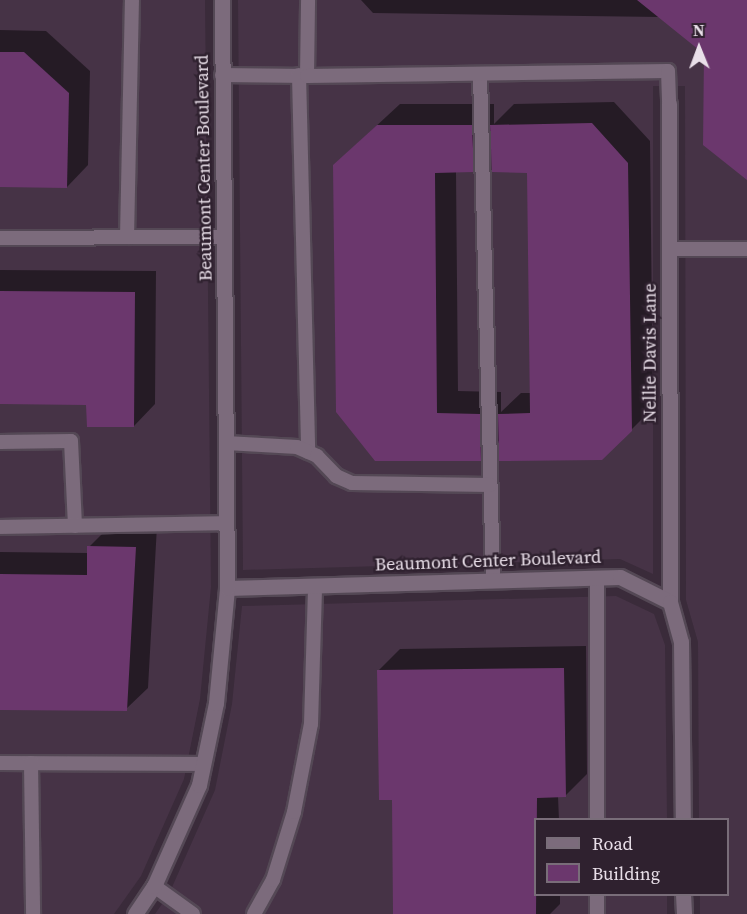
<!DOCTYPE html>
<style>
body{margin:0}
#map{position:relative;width:747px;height:914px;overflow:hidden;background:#3a2b3a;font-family:"Source Serif 4",serif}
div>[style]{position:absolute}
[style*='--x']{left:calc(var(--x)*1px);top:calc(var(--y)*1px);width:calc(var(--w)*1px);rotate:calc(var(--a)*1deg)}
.built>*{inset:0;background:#463346}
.shadow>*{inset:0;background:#0007}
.building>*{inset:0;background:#6b376d}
.roads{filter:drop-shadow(2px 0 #544855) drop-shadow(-2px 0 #544855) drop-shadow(0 2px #544855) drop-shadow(0 -2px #544855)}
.service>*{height:14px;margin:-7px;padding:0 7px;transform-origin:7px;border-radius:7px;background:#7c6b7c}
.minor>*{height:15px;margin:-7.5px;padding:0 7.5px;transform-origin:7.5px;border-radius:7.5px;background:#7c6b7c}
span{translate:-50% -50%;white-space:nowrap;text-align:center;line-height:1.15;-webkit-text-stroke:5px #2f212f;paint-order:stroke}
.street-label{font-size:18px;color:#e9dfe9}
.legend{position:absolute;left:534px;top:818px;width:195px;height:78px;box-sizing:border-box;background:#2f212f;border:2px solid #796d79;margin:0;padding:8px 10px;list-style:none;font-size:18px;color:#e9dfe9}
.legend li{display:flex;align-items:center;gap:12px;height:30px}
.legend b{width:30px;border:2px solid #796d79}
.north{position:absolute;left:669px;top:18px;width:60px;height:60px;-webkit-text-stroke:4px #2f212f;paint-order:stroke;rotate:359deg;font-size:16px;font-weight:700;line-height:24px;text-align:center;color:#e9dfe9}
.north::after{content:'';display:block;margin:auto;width:21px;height:27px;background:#e9dfe9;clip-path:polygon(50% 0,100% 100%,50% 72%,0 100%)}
</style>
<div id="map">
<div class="built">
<i style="clip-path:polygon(0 0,205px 0,211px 587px,200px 699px,184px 779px,141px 876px,114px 914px,0 914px)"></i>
<i style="clip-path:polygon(238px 0,747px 0,747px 914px,700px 914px,700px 895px,728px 894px,728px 820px,699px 819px,698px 642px,686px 600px,685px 86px,653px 86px,653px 574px,620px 559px,243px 570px)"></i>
<i style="clip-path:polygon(616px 596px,654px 614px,665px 645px,667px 819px,536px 820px,536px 894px,667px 895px,667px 914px,155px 914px,169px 894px,215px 790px,232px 704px,242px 606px)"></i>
</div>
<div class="shadow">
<i style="clip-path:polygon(361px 0,747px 0,747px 178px,706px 53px,660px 17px,373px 13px)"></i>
<i style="clip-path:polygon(0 30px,46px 31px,90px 71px,88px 165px,67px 187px,0 186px)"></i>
<i style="clip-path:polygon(evenodd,614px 102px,650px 141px,653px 408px,631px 430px,500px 440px,480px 459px,376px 460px,334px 165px,400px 104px,494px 104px,494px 124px,514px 104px,614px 102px,492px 150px,529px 171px,531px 393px,521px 393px,501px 412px,501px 392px,458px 391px,456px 171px,473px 170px,492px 150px)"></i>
<i style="clip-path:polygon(0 270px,156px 271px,155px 404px,134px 426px,88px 403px,0 403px)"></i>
<i style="clip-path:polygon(111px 525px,157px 526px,148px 688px,126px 709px,0 708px,0 552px,89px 553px,89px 547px)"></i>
<i style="clip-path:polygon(586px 646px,587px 774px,565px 796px,558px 796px,559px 820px,536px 820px,536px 894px,560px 894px,560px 904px,550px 914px,395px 914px,393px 799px,378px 671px,400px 649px)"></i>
</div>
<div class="building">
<i style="clip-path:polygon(637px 0,747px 0,747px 180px,703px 145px,704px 54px)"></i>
<i style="clip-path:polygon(0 52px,24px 52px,69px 93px,67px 188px,0 187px)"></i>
<i style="clip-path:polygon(592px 123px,628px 163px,632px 431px,602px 460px,499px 461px,498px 414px,530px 413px,527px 173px,492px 172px,490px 125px)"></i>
<i style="clip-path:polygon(377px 125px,472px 125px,474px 172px,435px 173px,437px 413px,480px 414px,481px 461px,375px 461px,336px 412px,333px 165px)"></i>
<i style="clip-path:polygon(0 291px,135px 292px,134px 427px,87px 427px,86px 405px,0 404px)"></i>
<i style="clip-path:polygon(87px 546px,136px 547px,127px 711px,0 710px,0 574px,87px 575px)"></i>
<i style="clip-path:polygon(564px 668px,566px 797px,537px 798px,536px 914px,393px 914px,392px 800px,379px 800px,377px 670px)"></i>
</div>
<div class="roads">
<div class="service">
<i style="--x:480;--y:74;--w:507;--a:88.53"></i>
<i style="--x:222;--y:75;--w:85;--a:0.7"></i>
<i style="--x:307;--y:76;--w:76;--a:-89.2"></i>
<i style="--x:299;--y:75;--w:377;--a:88.6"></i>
<i style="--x:307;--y:76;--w:361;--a:-0.8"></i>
<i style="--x:668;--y:71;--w:33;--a:88"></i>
<i style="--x:127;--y:237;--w:237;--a:-88.8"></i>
<i style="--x:0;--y:238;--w:224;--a:-0.3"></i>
<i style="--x:669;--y:249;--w:78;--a:0"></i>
<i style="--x:0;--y:442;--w:71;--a:-0.8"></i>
<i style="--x:71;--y:441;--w:85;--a:87.3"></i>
<i style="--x:226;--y:443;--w:71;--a:3.2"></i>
<i style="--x:297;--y:447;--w:22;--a:24"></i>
<i style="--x:317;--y:456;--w:28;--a:46"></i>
<i style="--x:336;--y:476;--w:17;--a:24"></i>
<i style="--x:352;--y:483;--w:138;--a:0.8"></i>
<i style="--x:0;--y:527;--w:227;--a:-1"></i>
<i style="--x:597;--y:578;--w:242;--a:90"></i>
<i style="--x:0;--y:763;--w:203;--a:0.3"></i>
<i style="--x:31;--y:763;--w:151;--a:89.2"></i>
<i style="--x:154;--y:886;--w:48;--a:35.7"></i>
<i style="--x:597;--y:894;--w:20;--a:90"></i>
<i style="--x:254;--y:914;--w:39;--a:-61"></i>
<i style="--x:273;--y:880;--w:71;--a:-72.8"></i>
<i style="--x:294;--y:812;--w:90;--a:-79.1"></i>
<i style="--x:311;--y:724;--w:138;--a:-88.3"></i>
</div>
<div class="minor">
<i style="--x:669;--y:104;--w:498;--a:89.9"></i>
<i style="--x:227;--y:588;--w:393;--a:-1.6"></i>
<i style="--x:620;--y:577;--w:56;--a:26.6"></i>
<i style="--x:670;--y:602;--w:41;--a:74.6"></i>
<i style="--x:681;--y:642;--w:178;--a:89.4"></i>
<i style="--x:683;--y:894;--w:20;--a:87"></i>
<i style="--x:135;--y:914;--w:34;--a:-56"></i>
<i style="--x:154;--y:886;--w:111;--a:-66"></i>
<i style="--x:199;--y:785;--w:84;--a:-78.3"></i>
<i style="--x:216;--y:703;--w:116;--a:-84.5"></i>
<i style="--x:227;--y:588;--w:588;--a:-90.49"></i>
</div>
</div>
<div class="street-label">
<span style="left:204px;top:168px;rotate:-91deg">Beaumont Center Boulevard</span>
<span style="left:650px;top:353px;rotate:-90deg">Nellie Davis Lane</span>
<span style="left:488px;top:561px;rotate:-2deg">Beaumont Center Boulevard</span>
</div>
<ul class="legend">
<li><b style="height:8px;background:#7c6b7c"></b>Road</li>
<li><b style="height:16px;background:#6b376d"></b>Building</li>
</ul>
<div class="north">N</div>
</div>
